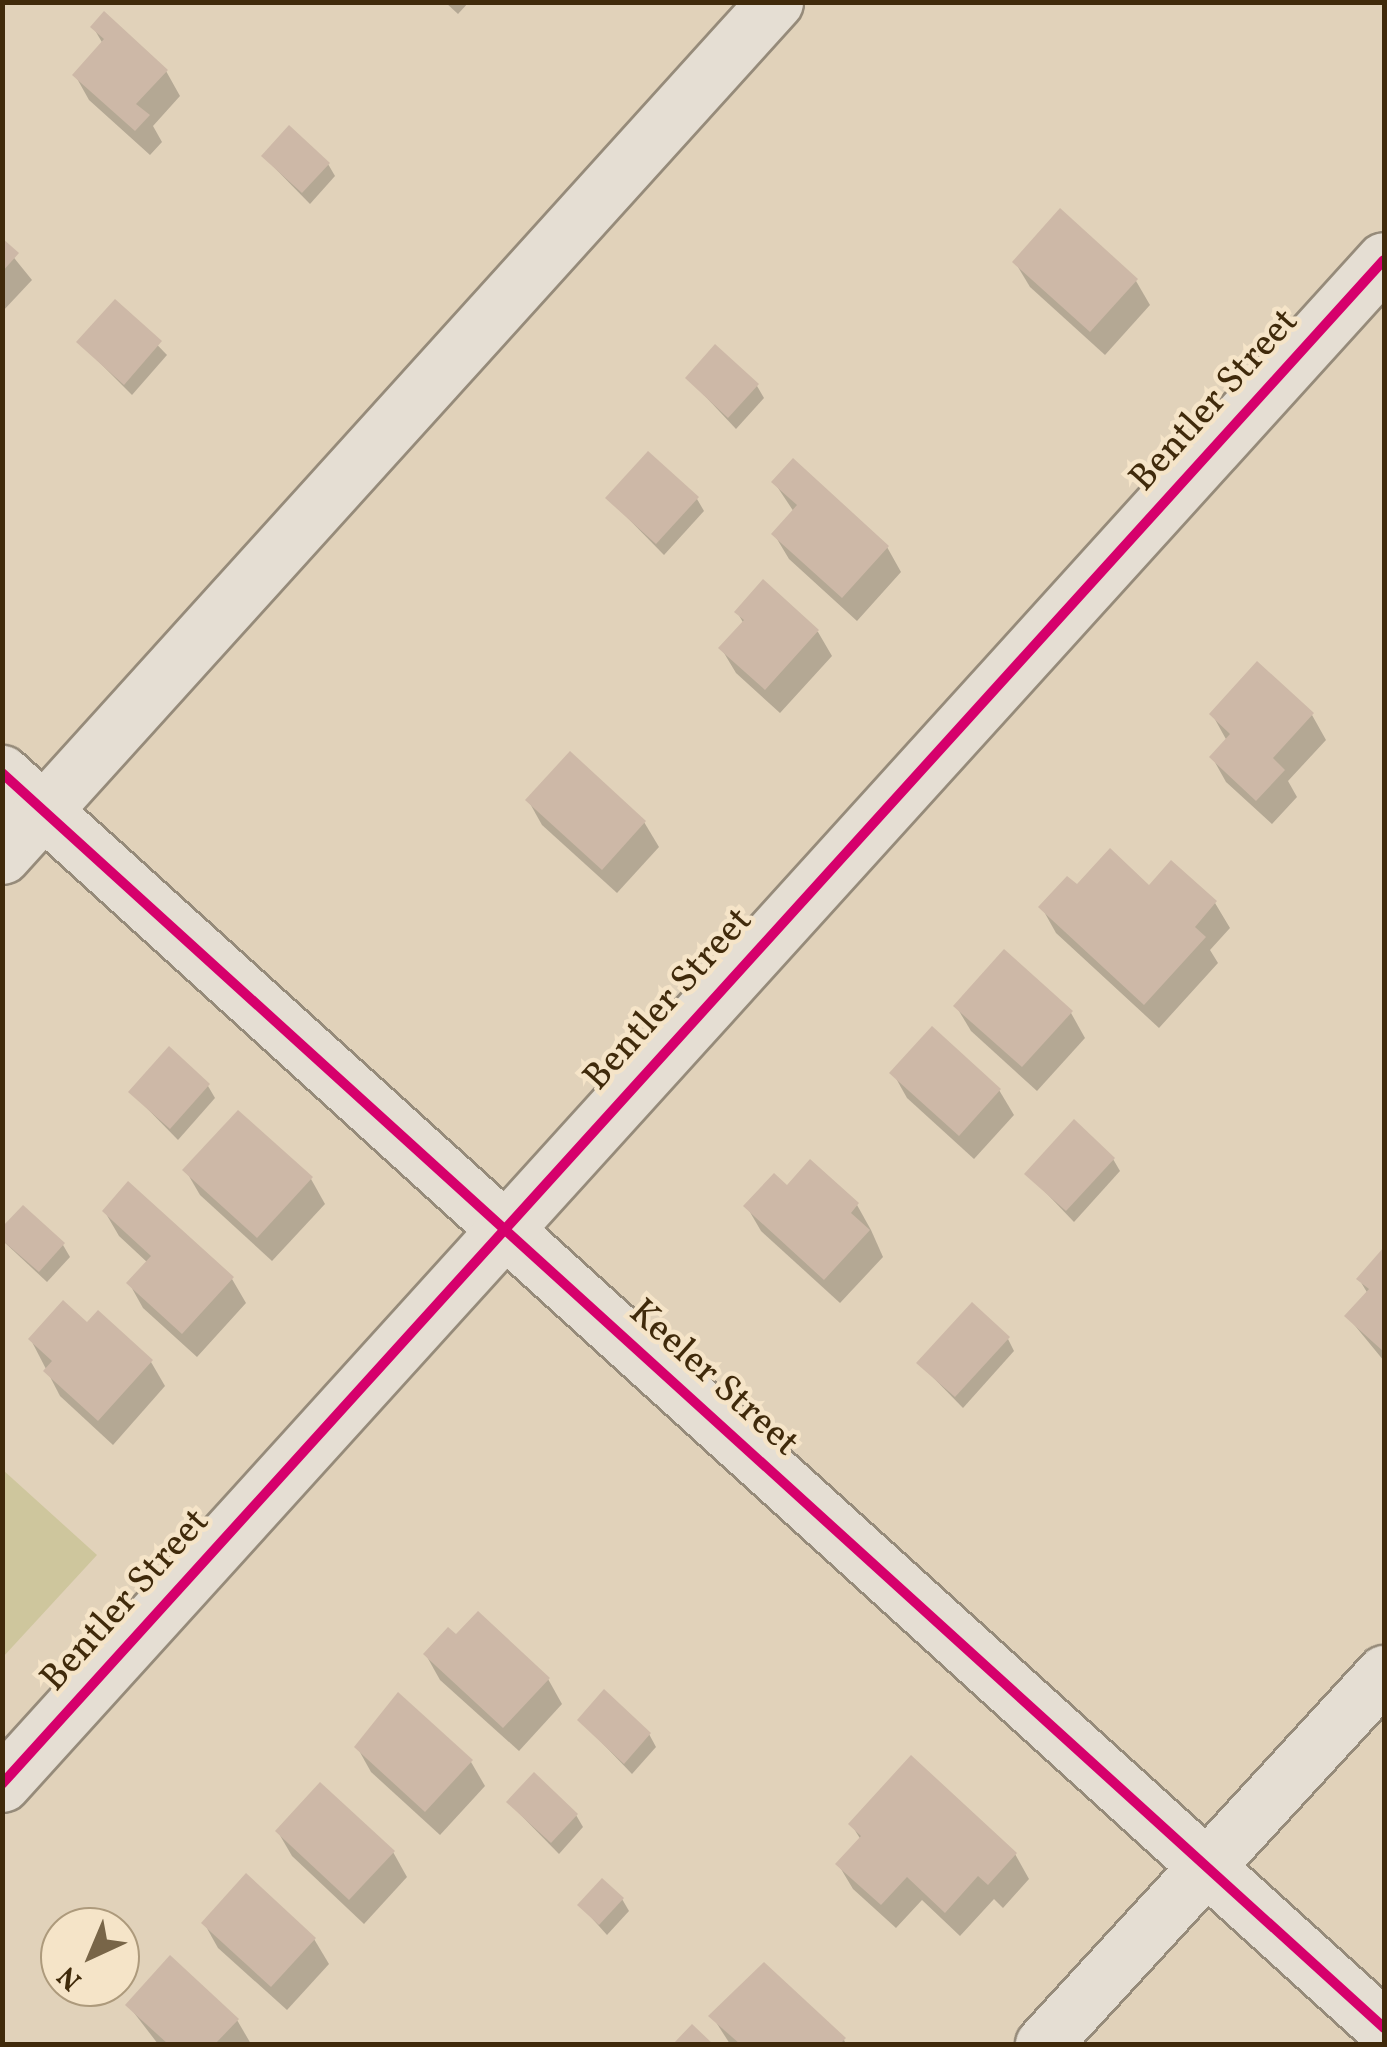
<!DOCTYPE html>
<style>
body{margin:0}
#map{position:relative;width:1387px;height:2047px;overflow:hidden;background:#e1d2ba;font-family:Vollkorn,serif}
div>[style]{position:absolute}
[style*='--x']{left:calc(var(--x)*1px);top:calc(var(--y)*1px);width:calc(var(--w)*1px);rotate:calc(var(--a)*1deg)}
.green>*{inset:0;background:#cec69d}
.shadow>*{inset:0;background:#0003}
.building>*{inset:0;background:#cdb8a7}
.roads{filter:drop-shadow(2px 0 #968b7a) drop-shadow(-2px 0 #968b7a) drop-shadow(0 2px #968b7a) drop-shadow(0 -2px #968b7a)}
.minor>*{height:55px;margin:-27.5px;padding:0 27.5px;transform-origin:27.5px;border-radius:27.5px;background:#e5ded3}
.cycleway>*{height:10px;margin:-5px;padding:0 5px;transform-origin:5px;border-radius:5px;background:#d6006c}
span{translate:-50% -50%;white-space:nowrap;text-align:center;line-height:1.15;-webkit-text-stroke:9px #f5e4c8;paint-order:stroke}
.street-label{font-size:38px;color:#402a0b}
.frame{position:absolute;inset:0;border:5px solid #402a0b;pointer-events:none}
.north{position:absolute;left:40px;top:1907px;width:100px;height:100px;box-sizing:border-box;background:#f5e4c8;border:2px solid #ad9a7c;border-radius:50%;rotate:224deg;font-size:28px;font-weight:700;line-height:40px;text-align:center;color:#402a0b}
.north::after{content:'';display:block;margin:auto;width:35px;height:45px;background:#786548;clip-path:polygon(50% 0,100% 100%,50% 72%,0 100%)}
</style>
<div id="map">
<div class="green">
<i style="clip-path:polygon(3px 1470px,97px 1555px,3px 1657px)"></i>
</div>
<div class="shadow">
<i style="clip-path:polygon(445px 2px,469px 2px,458px 14px)"></i>
<i style="clip-path:polygon(93px 27px,166px 71px,180px 96px,153px 126px,162px 142px,150px 155px,89px 100px,75px 75px,103px 44px)"></i>
<i style="clip-path:polygon(264px 157px,328px 164px,335px 176px,310px 204px)"></i>
<i style="clip-path:polygon(2px 243px,32px 280px,2px 312px)"></i>
<i style="clip-path:polygon(1015px 262px,1136px 281px,1150px 305px,1105px 355px,1030px 287px)"></i>
<i style="clip-path:polygon(116px 302px,167px 355px,132px 395px,79px 342px)"></i>
<i style="clip-path:polygon(688px 378px,757px 386px,764px 398px,736px 429px)"></i>
<i style="clip-path:polygon(774px 482px,887px 547px,901px 572px,857px 621px,789px 559px,774px 534px,794px 512px)"></i>
<i style="clip-path:polygon(608px 498px,697px 499px,704px 511px,664px 555px)"></i>
<i style="clip-path:polygon(737px 612px,818px 632px,832px 656px,780px 713px,736px 673px,721px 648px,744px 624px)"></i>
<i style="clip-path:polygon(1212px 714px,1312px 715px,1326px 740px,1288px 781px,1297px 797px,1272px 824px,1226px 782px,1212px 757px,1227px 741px)"></i>
<i style="clip-path:polygon(528px 800px,644px 822px,659px 847px,617px 893px,542px 825px)"></i>
<i style="clip-path:polygon(1077px 888px,1149px 888px,1215px 903px,1230px 928px,1210px 950px,1218px 963px,1159px 1028px,1056px 933px,1042px 908px)"></i>
<i style="clip-path:polygon(956px 1006px,1071px 1013px,1085px 1038px,1037px 1091px,971px 1031px)"></i>
<i style="clip-path:polygon(893px 1073px,999px 1090px,1014px 1115px,974px 1159px,907px 1098px)"></i>
<i style="clip-path:polygon(208px 1086px,215px 1098px,178px 1140px,131px 1092px)"></i>
<i style="clip-path:polygon(1113px 1159px,1120px 1171px,1074px 1222px,1028px 1174px)"></i>
<i style="clip-path:polygon(186px 1171px,311px 1179px,325px 1204px,272px 1261px,200px 1195px)"></i>
<i style="clip-path:polygon(787px 1189px,857px 1205px,871px 1230px,883px 1257px,840px 1303px,761px 1231px,747px 1207px)"></i>
<i style="clip-path:polygon(105px 1212px,232px 1279px,246px 1303px,197px 1357px,143px 1308px,129px 1283px,148px 1263px,119px 1236px)"></i>
<i style="clip-path:polygon(2px 1240px,63px 1245px,70px 1257px,47px 1282px)"></i>
<i style="clip-path:polygon(1384px 1251px,1384px 1361px,1347px 1316px,1368px 1294px,1359px 1279px)"></i>
<i style="clip-path:polygon(87px 1325px,151px 1362px,165px 1386px,113px 1445px,60px 1396px,31px 1340px)"></i>
<i style="clip-path:polygon(1008px 1339px,1014px 1351px,963px 1408px,919px 1363px)"></i>
<i style="clip-path:polygon(456px 1638px,548px 1679px,562px 1704px,519px 1751px,440px 1680px,426px 1655px)"></i>
<i style="clip-path:polygon(580px 1720px,649px 1734px,656px 1747px,632px 1774px)"></i>
<i style="clip-path:polygon(357px 1747px,471px 1762px,485px 1786px,440px 1835px,371px 1772px)"></i>
<i style="clip-path:polygon(509px 1803px,576px 1815px,583px 1827px,559px 1854px)"></i>
<i style="clip-path:polygon(851px 1824px,1015px 1854px,1029px 1879px,1003px 1908px,994px 1899px,960px 1936px,922px 1900px,896px 1928px,853px 1889px,838px 1864px,861px 1840px)"></i>
<i style="clip-path:polygon(278px 1832px,393px 1852px,407px 1877px,364px 1924px,292px 1856px)"></i>
<i style="clip-path:polygon(622px 1899px,629px 1911px,607px 1935px,580px 1905px)"></i>
<i style="clip-path:polygon(204px 1923px,314px 1939px,329px 1964px,287px 2010px,218px 1948px)"></i>
<i style="clip-path:polygon(128px 2005px,237px 2020px,251px 2044px,158px 2044px)"></i>
<i style="clip-path:polygon(712px 2016px,844px 2040px,846px 2044px,730px 2044px)"></i>
</div>
<div class="building">
<i style="clip-path:polygon(104px 11px,168px 70px,136px 104px,150px 115px,135px 131px,72px 75px,104px 39px,90px 27px)"></i>
<i style="clip-path:polygon(289px 125px,330px 163px,302px 193px,261px 156px)"></i>
<i style="clip-path:polygon(1060px 208px,1138px 279px,1090px 332px,1012px 262px)"></i>
<i style="clip-path:polygon(2px 238px,19px 253px,2px 272px)"></i>
<i style="clip-path:polygon(115px 299px,162px 341px,124px 385px,76px 342px)"></i>
<i style="clip-path:polygon(715px 344px,759px 384px,728px 418px,685px 378px)"></i>
<i style="clip-path:polygon(648px 451px,699px 497px,656px 544px,605px 498px)"></i>
<i style="clip-path:polygon(793px 458px,889px 546px,842px 598px,771px 534px,797px 505px,771px 482px)"></i>
<i style="clip-path:polygon(763px 579px,819px 630px,765px 690px,718px 648px,744px 620px,734px 612px)"></i>
<i style="clip-path:polygon(1257px 661px,1314px 713px,1273px 758px,1285px 770px,1256px 801px,1209px 757px,1230px 734px,1209px 714px)"></i>
<i style="clip-path:polygon(570px 751px,646px 821px,602px 870px,525px 800px)"></i>
<i style="clip-path:polygon(1110px 848px,1149px 885px,1171px 860px,1217px 901px,1195px 927px,1206px 937px,1144px 1005px,1038px 907px,1067px 876px,1077px 884px)"></i>
<i style="clip-path:polygon(1004px 949px,1073px 1011px,1022px 1067px,953px 1006px)"></i>
<i style="clip-path:polygon(932px 1026px,1001px 1089px,959px 1136px,889px 1073px)"></i>
<i style="clip-path:polygon(169px 1046px,210px 1084px,170px 1129px,128px 1092px)"></i>
<i style="clip-path:polygon(238px 1110px,313px 1177px,257px 1238px,182px 1170px)"></i>
<i style="clip-path:polygon(1074px 1119px,1115px 1158px,1066px 1211px,1024px 1174px)"></i>
<i style="clip-path:polygon(810px 1159px,859px 1203px,851px 1213px,870px 1230px,824px 1280px,743px 1206px,774px 1173px,787px 1185px)"></i>
<i style="clip-path:polygon(128px 1181px,234px 1277px,182px 1334px,126px 1283px,151px 1256px,102px 1211px)"></i>
<i style="clip-path:polygon(23px 1205px,65px 1243px,39px 1272px,2px 1240px,2px 1227px)"></i>
<i style="clip-path:polygon(1384px 1247px,1384px 1352px,1344px 1316px,1369px 1289px,1356px 1279px)"></i>
<i style="clip-path:polygon(63px 1300px,87px 1322px,98px 1310px,153px 1360px,98px 1421px,43px 1371px,52px 1361px,28px 1339px)"></i>
<i style="clip-path:polygon(972px 1302px,1010px 1337px,955px 1397px,916px 1363px)"></i>
<i style="clip-path:polygon(478px 1611px,550px 1678px,503px 1728px,423px 1654px,448px 1627px,456px 1634px)"></i>
<i style="clip-path:polygon(604px 1689px,651px 1733px,624px 1764px,577px 1720px)"></i>
<i style="clip-path:polygon(398px 1692px,473px 1760px,425px 1812px,354px 1747px)"></i>
<i style="clip-path:polygon(911px 1755px,1017px 1853px,988px 1885px,978px 1876px,945px 1913px,907px 1877px,881px 1905px,835px 1864px,861px 1836px,848px 1824px)"></i>
<i style="clip-path:polygon(534px 1772px,578px 1814px,551px 1843px,506px 1802px)"></i>
<i style="clip-path:polygon(320px 1782px,395px 1851px,349px 1900px,275px 1831px)"></i>
<i style="clip-path:polygon(246px 1873px,316px 1938px,271px 1987px,201px 1923px)"></i>
<i style="clip-path:polygon(602px 1878px,624px 1898px,599px 1925px,577px 1905px)"></i>
<i style="clip-path:polygon(170px 1955px,239px 2019px,215px 2044px,168px 2044px,125px 2005px)"></i>
<i style="clip-path:polygon(764px 1962px,846px 2038px,840px 2044px,740px 2044px,708px 2016px)"></i>
<i style="clip-path:polygon(692px 2024px,713px 2044px,673px 2044px)"></i>
</div>
<div class="roads">
<div class="minor">
<i style="--x:2;--y:773;--w:1867;--a:42.24"></i>
<i style="--x:2;--y:856;--w:1152;--a:-47.85"></i>
<i style="--x:2;--y:1784;--w:2057;--a:-47.8"></i>
<i style="--x:1043;--y:2044;--w:504;--a:-47.41"></i>
</div>
</div>
<div class="cycleway">
<i style="--x:2;--y:773;--w:1867;--a:42.24"></i>
<i style="--x:2;--y:1784;--w:2057;--a:-47.8"></i>
</div>
<div class="street-label">
<span style="left:1215px;top:401px;rotate:-48deg">Bentler Street</span>
<span style="left:669px;top:1000px;rotate:-48deg">Bentler Street</span>
<span style="left:713px;top:1379px;rotate:42deg">Keeler Street</span>
<span style="left:126px;top:1601px;rotate:-48deg">Bentler Street</span>
</div>
<div class="frame"></div>
<div class="north">N</div>
</div>
